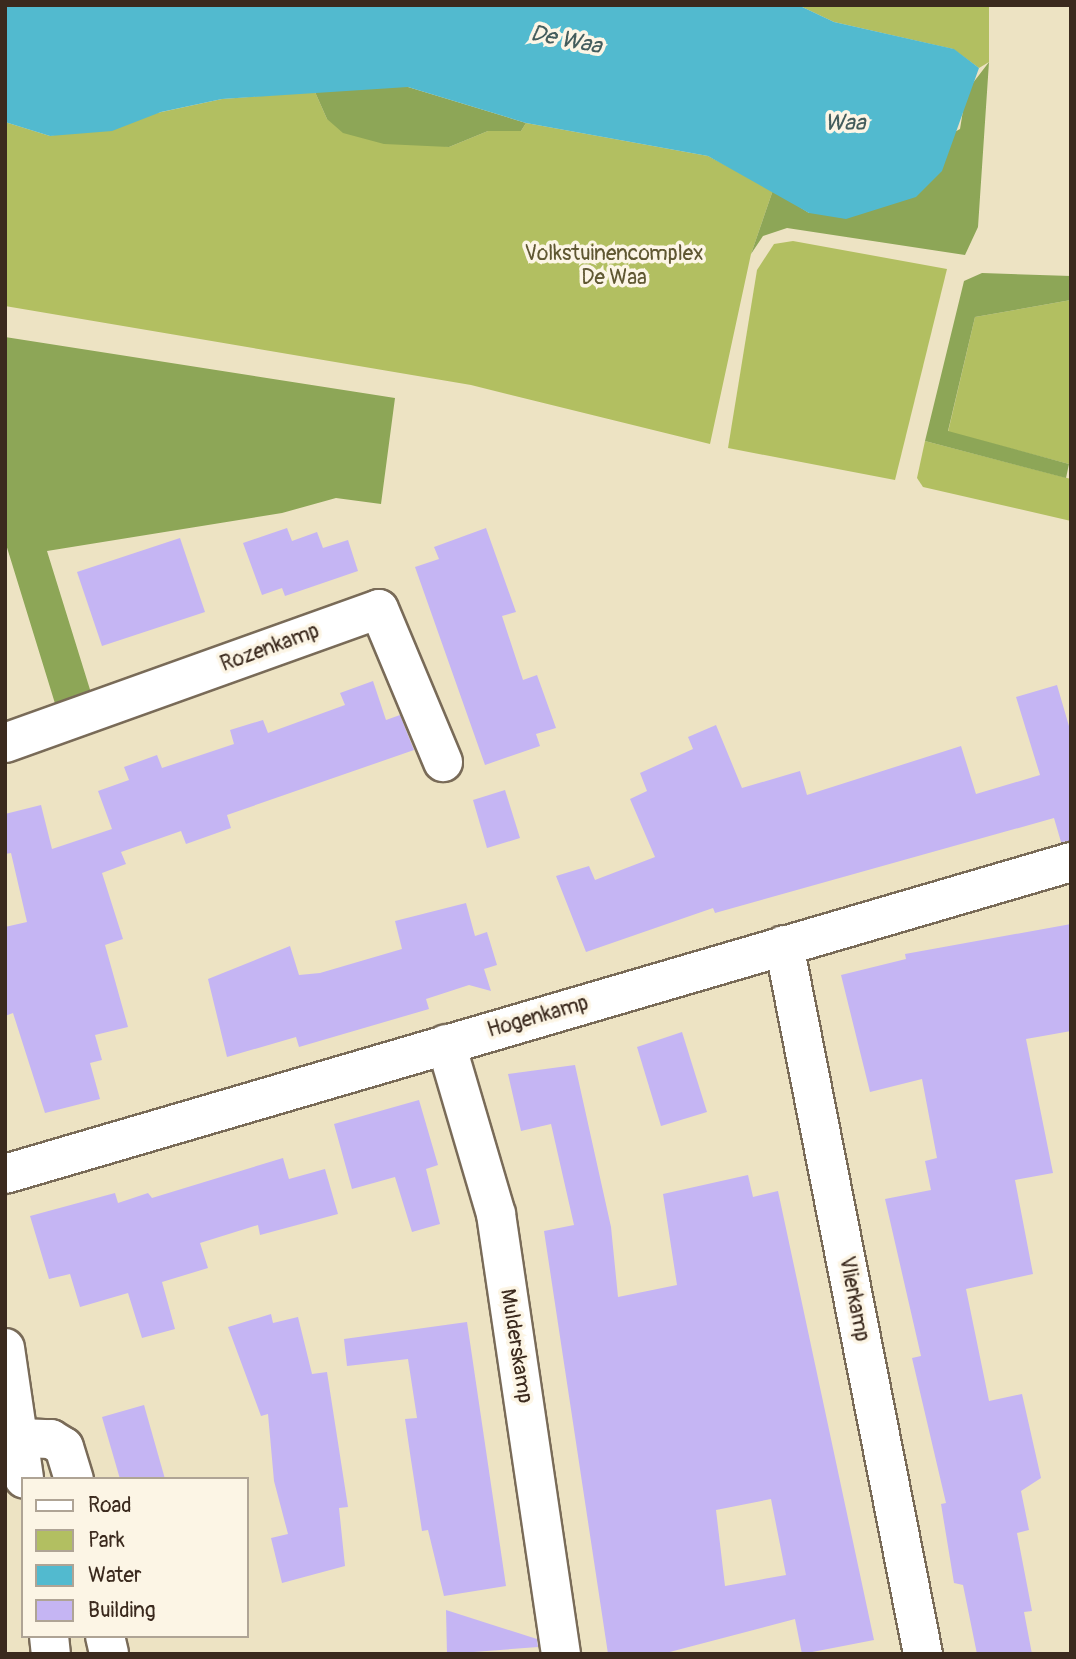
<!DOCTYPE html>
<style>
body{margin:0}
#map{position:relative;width:1076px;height:1659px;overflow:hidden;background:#ede3c3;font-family:Pangolin,sans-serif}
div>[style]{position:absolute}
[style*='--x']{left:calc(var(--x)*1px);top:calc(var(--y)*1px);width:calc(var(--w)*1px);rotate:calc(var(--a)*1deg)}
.green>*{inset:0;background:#b2bf61}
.forest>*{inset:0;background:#8da657}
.water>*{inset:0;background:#52bacf}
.building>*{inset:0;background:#c5b5f3}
.roads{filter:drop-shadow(2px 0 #796b58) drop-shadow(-2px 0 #796b58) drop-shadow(0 2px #796b58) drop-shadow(0 -2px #796b58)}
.minor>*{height:38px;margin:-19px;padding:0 19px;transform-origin:19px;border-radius:19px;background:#fff}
span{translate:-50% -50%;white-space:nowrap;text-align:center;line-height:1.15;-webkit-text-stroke:7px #fcf5e5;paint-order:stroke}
.park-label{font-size:21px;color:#5f5732}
.street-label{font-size:21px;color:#3b2a1e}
.water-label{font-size:23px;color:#435c5c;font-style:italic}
.frame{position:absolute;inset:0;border:7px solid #3b2a1e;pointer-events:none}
.legend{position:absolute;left:21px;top:1477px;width:228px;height:161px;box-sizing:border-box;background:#fcf5e5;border:2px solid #afa495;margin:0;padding:9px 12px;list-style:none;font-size:21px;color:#3b2a1e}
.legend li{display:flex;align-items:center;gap:14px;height:35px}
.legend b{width:35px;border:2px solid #afa495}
</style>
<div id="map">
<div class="green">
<i style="clip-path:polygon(798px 5px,989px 5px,989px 62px,979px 68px,953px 49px,834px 22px)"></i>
<i style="clip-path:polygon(315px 92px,327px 119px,449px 147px,488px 131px,521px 131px,526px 123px,708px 156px,773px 190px,751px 254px,710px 444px,471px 385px,5px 306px,5px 122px,50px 136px,222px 99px)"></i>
<i style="clip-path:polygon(793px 241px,947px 269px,895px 480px,728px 448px,757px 270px,774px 244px)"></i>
<i style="clip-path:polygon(1071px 300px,1069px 464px,948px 432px,975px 317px)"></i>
<i style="clip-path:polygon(925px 441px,1071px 479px,1071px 521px,923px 487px,917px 478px)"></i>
</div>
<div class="forest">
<i style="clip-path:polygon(989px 62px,978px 227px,965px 255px,787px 228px,763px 236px,751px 254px,773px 190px,809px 213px,960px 129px,966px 92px)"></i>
<i style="clip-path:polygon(361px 87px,408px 87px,526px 123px,521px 131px,488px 131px,449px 147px,384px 144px,343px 133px,327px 119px,315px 92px)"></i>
<i style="clip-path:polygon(982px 273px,1071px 276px,1071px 300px,975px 317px,948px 431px,1069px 464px,1066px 478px,925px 441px,964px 281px)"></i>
<i style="clip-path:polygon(5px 337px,395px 398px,381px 504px,336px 498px,282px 513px,47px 551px,92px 696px,57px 710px,5px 541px)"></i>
</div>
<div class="water">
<i style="clip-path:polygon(5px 5px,798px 5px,834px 22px,954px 49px,979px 68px,942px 171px,916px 197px,846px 219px,809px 213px,708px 156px,526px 123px,408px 87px,222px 99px,161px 112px,112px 131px,50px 136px,5px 122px)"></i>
</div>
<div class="building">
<i style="clip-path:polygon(287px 528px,292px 541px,317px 532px,323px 548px,348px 540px,358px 571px,285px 596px,282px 588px,262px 595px,243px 543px)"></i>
<i style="clip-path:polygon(486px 528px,516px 612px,502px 616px,523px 680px,537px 675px,556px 728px,536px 734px,540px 746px,485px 765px,415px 567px,439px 559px,434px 547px)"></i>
<i style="clip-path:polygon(180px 538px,205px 612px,102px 646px,77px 572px)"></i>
<i style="clip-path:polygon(373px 681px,386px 720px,400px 715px,414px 750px,227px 815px,231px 828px,186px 844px,181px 831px,121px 852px,126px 864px,102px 873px,123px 939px,105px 945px,128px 1027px,95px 1035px,102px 1060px,90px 1063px,100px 1099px,45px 1113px,13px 1013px,5px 1016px,5px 927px,27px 922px,11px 853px,5px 854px,5px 814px,41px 805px,52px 849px,112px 829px,98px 791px,129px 780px,124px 767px,157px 755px,162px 768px,234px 744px,230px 730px,263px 720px,268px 733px,345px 705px,340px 693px)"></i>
<i style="clip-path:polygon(1057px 685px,1071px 733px,1071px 841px,1061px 842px,1054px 818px,715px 913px,713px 908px,586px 952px,556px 876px,589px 866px,595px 880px,655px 857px,630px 799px,647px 791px,640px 773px,693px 749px,688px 737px,716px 725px,742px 788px,800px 771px,807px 795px,961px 746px,976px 794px,1040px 775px,1016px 697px)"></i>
<i style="clip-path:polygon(505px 790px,520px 838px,487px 848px,473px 800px)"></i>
<i style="clip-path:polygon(466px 903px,475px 936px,487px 932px,497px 965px,484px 969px,491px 991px,469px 985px,426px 999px,429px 1009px,299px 1047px,296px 1037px,227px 1057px,208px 979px,290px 946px,299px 975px,320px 973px,402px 949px,395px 921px)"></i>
<i style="clip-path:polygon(1071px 924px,1071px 1031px,1026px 1039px,1053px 1173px,1015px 1180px,1033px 1274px,966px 1289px,989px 1401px,1022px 1394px,1041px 1478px,1021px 1491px,1029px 1530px,1017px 1533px,1032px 1611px,1024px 1612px,1032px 1654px,977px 1654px,963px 1585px,954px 1583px,941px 1504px,946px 1503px,912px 1358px,921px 1356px,885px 1199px,931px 1190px,925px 1161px,937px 1158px,922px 1079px,870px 1092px,841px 975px,906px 959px,905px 954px)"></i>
<i style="clip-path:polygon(682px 1032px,707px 1112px,661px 1126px,637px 1047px)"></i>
<i style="clip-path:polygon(evenodd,575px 1065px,611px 1227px,618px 1297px,677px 1285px,663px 1194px,748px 1175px,753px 1197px,778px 1191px,874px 1640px,802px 1654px,795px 1619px,662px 1654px,608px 1654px,544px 1231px,574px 1225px,551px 1124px,521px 1131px,508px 1074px,575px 1065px,771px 1499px,786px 1575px,725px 1586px,716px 1510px,771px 1499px)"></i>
<i style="clip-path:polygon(419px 1100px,438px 1165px,426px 1169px,440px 1224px,412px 1232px,395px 1177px,352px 1189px,334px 1124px)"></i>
<i style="clip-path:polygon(283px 1158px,289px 1179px,325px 1169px,338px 1214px,260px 1235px,258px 1225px,200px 1243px,208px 1268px,162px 1282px,175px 1329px,142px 1338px,128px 1293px,80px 1307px,70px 1274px,49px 1279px,30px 1216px,115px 1193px,118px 1203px,148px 1193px,152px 1198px)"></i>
<i style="clip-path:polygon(271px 1314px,273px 1323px,298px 1317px,312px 1374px,327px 1372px,348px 1507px,339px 1508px,345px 1566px,282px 1583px,271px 1538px,288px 1534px,274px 1481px,268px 1414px,261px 1416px,228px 1327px)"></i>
<i style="clip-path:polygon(467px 1322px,506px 1586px,444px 1596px,428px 1530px,422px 1531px,411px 1460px,405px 1419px,417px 1418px,408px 1359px,347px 1366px,344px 1339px)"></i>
<i style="clip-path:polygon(144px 1405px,165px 1479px,120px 1479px,102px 1417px)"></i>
<i style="clip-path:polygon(446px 1610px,537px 1639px,538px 1647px,447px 1654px)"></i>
</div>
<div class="roads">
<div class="minor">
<i style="--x:5;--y:743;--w:397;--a:-19.7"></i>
<i style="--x:379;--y:609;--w:166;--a:67.3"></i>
<i style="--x:784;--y:945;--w:722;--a:78.91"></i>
<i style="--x:446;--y:1044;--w:177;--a:73.6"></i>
<i style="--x:496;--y:1214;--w:445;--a:81.6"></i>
<i style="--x:5;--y:1174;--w:1111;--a:-16.31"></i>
<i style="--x:5;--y:1348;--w:132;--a:81.7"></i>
<i style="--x:19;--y:1438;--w:32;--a:2"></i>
<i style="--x:51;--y:1439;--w:15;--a:32"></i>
<i style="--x:64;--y:1447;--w:34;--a:73"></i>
<i style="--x:49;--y:1636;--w:18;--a:84"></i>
<i style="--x:105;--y:1636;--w:18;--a:77"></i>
</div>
</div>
<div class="park-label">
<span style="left:614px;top:266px">Volkstuinencomplex<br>De Waa</span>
</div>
<div class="street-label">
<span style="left:270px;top:648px;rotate:-20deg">Rozenkamp</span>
<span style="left:538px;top:1017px;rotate:-16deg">Hogenkamp</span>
<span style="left:854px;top:1299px;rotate:79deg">Vlierkamp</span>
<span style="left:516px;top:1346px;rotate:81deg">Mulderskamp</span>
</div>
<div class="water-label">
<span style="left:566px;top:40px;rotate:11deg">De Waa</span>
<span style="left:845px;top:123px">Waa</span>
</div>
<div class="frame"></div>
<ul class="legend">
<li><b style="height:9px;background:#fff"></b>Road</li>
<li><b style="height:19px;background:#b2bf61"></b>Park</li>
<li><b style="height:19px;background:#52bacf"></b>Water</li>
<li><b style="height:19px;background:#c5b5f3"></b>Building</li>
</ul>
</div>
